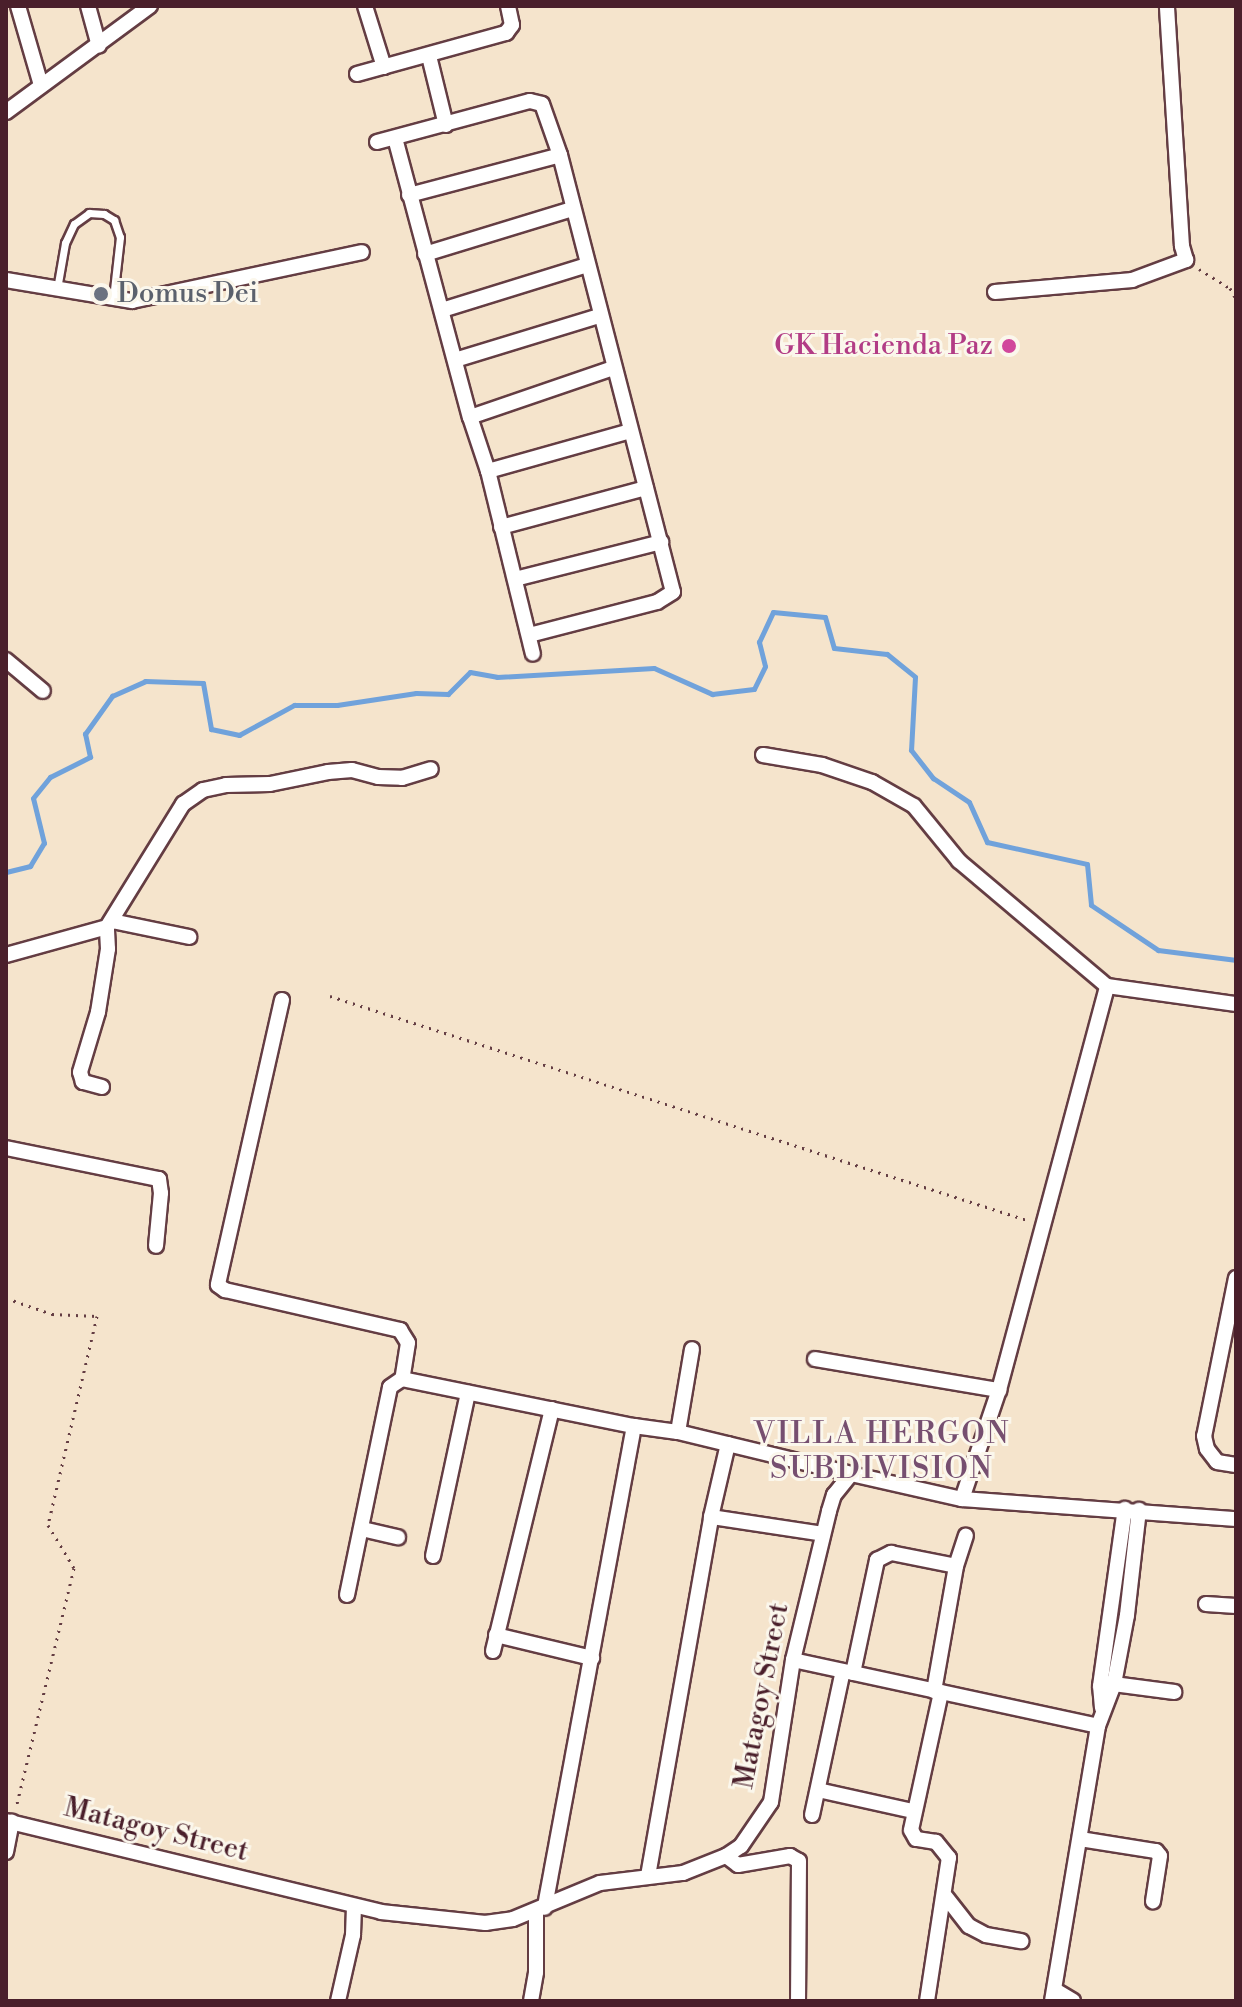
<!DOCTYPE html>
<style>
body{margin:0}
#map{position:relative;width:1242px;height:2007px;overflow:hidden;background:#f5e4cc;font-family:"Libre Bodoni",serif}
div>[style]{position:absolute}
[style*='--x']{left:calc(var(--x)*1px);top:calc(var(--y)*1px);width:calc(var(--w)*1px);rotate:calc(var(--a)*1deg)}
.stream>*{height:5px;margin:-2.5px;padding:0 2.5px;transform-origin:2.5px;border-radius:2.5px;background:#70a2db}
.path>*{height:3px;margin-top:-1.5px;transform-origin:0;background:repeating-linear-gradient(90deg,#643d43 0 2px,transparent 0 8px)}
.roads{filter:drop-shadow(2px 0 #643d43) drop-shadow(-2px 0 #643d43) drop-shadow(0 2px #643d43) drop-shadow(0 -2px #643d43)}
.lane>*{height:7px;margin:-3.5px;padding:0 3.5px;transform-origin:3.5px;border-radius:3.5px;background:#fff}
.street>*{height:14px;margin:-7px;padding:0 7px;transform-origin:7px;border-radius:7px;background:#fff}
.dots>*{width:22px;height:22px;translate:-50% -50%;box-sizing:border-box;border:4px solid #fbf7ec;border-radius:50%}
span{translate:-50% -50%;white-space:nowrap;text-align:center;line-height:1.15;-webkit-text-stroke:6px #fbf7ec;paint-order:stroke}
.worship-label{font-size:28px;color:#5b616d}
.left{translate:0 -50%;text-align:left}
.hotel-label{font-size:28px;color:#b23c85}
.right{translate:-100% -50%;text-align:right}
.street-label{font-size:28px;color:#4a1f2b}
.neighbourhood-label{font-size:30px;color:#764f70;letter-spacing:2px}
.frame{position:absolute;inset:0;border:8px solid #4a1f2b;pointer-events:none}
</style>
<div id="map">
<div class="stream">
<i style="--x:6;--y:872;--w:25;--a:-14"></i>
<i style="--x:30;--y:866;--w:27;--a:-59"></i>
<i style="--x:44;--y:843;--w:46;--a:-103.7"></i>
<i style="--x:33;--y:798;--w:27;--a:-51"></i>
<i style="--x:50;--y:777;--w:45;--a:-26.6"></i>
<i style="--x:90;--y:757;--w:24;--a:-102"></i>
<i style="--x:85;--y:734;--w:47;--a:-54.6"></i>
<i style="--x:112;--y:696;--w:36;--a:-24"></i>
<i style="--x:145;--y:681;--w:58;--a:2"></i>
<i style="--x:203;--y:683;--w:47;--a:80.1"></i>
<i style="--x:211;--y:729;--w:29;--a:12"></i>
<i style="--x:239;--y:735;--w:63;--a:-28.6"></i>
<i style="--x:294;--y:705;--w:43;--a:0"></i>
<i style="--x:337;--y:705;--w:80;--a:-8.6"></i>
<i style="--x:416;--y:693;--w:32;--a:2"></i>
<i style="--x:448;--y:694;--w:31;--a:-45"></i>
<i style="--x:470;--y:672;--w:27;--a:10"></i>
<i style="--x:497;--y:677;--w:157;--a:-3.3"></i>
<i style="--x:654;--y:668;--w:64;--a:24.1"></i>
<i style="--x:712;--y:694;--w:42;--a:-6.8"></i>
<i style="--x:754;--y:689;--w:25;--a:-64"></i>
<i style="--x:765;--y:666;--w:25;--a:-104"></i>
<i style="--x:759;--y:642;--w:33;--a:-65"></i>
<i style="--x:773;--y:612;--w:52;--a:5.5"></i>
<i style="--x:825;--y:617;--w:32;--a:74"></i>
<i style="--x:834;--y:648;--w:53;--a:6.5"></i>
<i style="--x:887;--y:654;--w:36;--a:39"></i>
<i style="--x:915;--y:677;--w:73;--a:93.1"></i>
<i style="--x:911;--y:750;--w:36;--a:52"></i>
<i style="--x:933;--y:778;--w:43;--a:33.7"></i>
<i style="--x:969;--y:802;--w:44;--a:65.8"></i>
<i style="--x:987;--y:842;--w:102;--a:12.4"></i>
<i style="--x:1087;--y:864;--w:41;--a:84.4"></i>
<i style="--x:1091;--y:905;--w:81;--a:33.9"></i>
<i style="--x:1158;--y:950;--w:79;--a:7.3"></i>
</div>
<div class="path">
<i style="--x:1199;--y:269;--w:36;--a:32"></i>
<i style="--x:1230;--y:288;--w:13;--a:61"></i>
<i style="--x:330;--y:996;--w:735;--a:17.82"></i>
<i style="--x:6;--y:1298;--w:49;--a:19.2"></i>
<i style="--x:52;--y:1314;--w:45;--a:2.5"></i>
<i style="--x:97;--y:1316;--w:215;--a:103.2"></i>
<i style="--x:48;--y:1525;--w:50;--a:58.8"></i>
<i style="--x:74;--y:1568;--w:246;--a:103.6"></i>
</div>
<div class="roads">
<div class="lane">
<i style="--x:57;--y:289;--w:47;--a:-80.1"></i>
<i style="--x:65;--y:243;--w:21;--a:-65"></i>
<i style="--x:74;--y:224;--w:19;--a:-36"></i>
<i style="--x:89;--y:213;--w:15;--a:4"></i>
<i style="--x:104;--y:214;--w:12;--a:31"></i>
<i style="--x:114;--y:220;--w:18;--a:71"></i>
<i style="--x:120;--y:237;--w:61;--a:96.5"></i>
</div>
<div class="street">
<i style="--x:18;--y:6;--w:82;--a:73.8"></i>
<i style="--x:88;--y:6;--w:41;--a:74.6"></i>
<i style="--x:365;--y:6;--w:64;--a:72.7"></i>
<i style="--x:429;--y:56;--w:71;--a:76.2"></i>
<i style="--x:357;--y:74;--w:155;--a:-15.4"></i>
<i style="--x:506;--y:33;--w:10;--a:-53"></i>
<i style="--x:512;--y:25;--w:19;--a:-102"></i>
<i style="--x:6;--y:112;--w:179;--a:-36.4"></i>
<i style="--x:395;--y:138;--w:289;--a:75"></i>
<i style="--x:470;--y:417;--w:57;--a:71.6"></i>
<i style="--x:488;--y:471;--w:188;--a:76.2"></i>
<i style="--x:377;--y:142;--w:158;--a:-15"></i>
<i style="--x:530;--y:101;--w:12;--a:14"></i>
<i style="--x:542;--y:104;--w:54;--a:70.6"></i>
<i style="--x:560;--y:155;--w:451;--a:75.5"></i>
<i style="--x:673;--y:592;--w:19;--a:148"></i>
<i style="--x:657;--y:602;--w:132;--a:165.5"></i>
<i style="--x:409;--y:195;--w:156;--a:-14.8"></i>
<i style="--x:425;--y:254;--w:154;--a:-17"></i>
<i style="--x:6;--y:280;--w:128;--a:9.5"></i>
<i style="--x:132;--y:301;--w:235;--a:-12"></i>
<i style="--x:995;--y:292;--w:138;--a:-5"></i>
<i style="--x:1132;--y:280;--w:58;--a:-20.3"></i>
<i style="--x:1186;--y:260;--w:15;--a:-106"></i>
<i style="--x:1182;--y:246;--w:240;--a:-93.6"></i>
<i style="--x:442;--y:310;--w:152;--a:-17.2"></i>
<i style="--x:455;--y:360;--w:151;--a:-17"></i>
<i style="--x:470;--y:417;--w:151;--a:-18.9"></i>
<i style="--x:488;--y:471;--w:148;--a:-15.7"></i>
<i style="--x:501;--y:527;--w:150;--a:-15.1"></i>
<i style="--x:515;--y:579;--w:151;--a:-14.2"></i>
<i style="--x:6;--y:660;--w:48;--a:40"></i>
<i style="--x:763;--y:755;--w:60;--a:9.6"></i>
<i style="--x:822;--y:765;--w:53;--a:18.8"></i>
<i style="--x:872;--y:782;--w:48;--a:29.7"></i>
<i style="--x:914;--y:806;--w:71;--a:50.7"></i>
<i style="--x:959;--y:861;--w:194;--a:40.2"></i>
<i style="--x:1107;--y:986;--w:129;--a:8"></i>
<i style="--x:112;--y:921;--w:79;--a:11.7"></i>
<i style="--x:6;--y:955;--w:105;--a:-15.5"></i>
<i style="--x:107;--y:927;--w:145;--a:-58.3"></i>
<i style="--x:183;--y:804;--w:24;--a:-35"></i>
<i style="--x:203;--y:790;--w:24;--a:-12"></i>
<i style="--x:226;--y:785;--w:44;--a:-1.3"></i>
<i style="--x:270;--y:784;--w:59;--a:-11.7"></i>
<i style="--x:328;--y:772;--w:24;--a:-5"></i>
<i style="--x:352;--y:770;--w:27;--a:15"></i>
<i style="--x:378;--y:777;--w:24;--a:2"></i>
<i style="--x:402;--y:778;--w:30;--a:-17"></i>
<i style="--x:282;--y:1000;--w:292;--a:102.7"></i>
<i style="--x:218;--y:1285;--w:9;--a:36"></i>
<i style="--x:225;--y:1290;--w:180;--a:12.9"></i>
<i style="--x:400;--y:1330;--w:15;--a:58"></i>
<i style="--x:408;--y:1343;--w:36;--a:99"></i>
<i style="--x:402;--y:1379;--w:237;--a:11.5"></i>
<i style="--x:634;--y:1426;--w:490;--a:100.5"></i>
<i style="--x:102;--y:1087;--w:20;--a:-165"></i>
<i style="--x:83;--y:1082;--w:10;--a:-107"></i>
<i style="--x:80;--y:1072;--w:63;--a:-73.3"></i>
<i style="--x:98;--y:1012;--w:64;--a:-81"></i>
<i style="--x:108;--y:949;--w:22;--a:-93"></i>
<i style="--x:6;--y:1148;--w:156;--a:11.5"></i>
<i style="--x:159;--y:1179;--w:14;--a:82"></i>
<i style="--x:161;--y:1193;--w:53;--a:95.4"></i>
<i style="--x:1236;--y:1278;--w:161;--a:101.4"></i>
<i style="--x:1204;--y:1436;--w:13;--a:77"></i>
<i style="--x:1207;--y:1449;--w:16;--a:52"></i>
<i style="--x:1217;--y:1462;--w:19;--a:9"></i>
<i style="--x:815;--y:1359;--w:187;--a:9.6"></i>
<i style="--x:634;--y:1426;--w:44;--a:7.8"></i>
<i style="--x:678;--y:1432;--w:178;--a:13.6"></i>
<i style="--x:678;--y:1432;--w:84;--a:-80.4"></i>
<i style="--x:962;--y:1499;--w:115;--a:-71.3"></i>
<i style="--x:999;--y:1390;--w:418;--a:-75"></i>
<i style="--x:711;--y:1517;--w:75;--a:-76.9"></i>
<i style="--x:362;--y:1529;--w:37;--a:13"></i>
<i style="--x:433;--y:1556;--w:167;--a:-77.9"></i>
<i style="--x:347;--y:1595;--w:212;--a:-78.3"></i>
<i style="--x:390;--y:1387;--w:14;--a:-34"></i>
<i style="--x:1206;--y:1604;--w:30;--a:4"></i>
<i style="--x:496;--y:1635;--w:99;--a:13.5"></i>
<i style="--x:493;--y:1651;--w:249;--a:-76.3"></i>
<i style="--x:793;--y:1660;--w:312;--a:12.2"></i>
<i style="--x:853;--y:1673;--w:116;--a:-78"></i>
<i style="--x:877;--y:1560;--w:16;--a:-27"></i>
<i style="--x:891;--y:1553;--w:66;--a:11.3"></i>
<i style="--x:1106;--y:1683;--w:69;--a:7.5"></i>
<i style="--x:934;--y:1691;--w:127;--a:-80"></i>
<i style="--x:956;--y:1566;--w:32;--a:-72"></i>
<i style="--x:1102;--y:1708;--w:22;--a:-95"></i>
<i style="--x:1100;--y:1686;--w:179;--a:-82"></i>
<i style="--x:818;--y:1790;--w:97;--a:12.5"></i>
<i style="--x:812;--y:1815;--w:147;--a:-77.9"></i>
<i style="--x:6;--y:1821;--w:386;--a:13.6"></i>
<i style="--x:381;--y:1912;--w:105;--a:6"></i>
<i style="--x:485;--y:1923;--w:28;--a:-8"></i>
<i style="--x:513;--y:1919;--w:94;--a:-22.5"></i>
<i style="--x:600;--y:1883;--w:84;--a:-6.9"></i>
<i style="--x:683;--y:1873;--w:46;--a:-21.6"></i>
<i style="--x:726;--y:1856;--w:18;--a:-34"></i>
<i style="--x:741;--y:1846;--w:53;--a:-55.7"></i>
<i style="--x:771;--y:1802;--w:144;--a:-81.2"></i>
<i style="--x:793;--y:1660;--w:153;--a:-76.4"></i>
<i style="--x:829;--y:1511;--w:17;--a:-73"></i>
<i style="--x:834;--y:1495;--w:27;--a:-51"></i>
<i style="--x:851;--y:1474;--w:114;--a:12.7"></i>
<i style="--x:962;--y:1499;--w:275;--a:4.2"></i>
<i style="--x:1080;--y:1839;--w:77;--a:9"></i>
<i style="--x:1156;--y:1851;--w:6;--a:51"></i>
<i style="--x:1160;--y:1856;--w:46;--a:98.8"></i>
<i style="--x:6;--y:1852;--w:31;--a:-79"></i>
<i style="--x:726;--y:1856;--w:15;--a:37"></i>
<i style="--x:738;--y:1865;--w:53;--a:-9.8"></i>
<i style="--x:790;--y:1856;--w:10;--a:29"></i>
<i style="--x:799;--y:1861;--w:140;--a:90.4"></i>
<i style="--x:648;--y:1876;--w:364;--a:-80"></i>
<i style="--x:711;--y:1517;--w:113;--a:8.6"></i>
<i style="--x:946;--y:1897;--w:37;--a:52"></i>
<i style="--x:969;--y:1926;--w:19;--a:28"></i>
<i style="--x:986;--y:1935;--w:36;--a:10"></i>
<i style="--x:1055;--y:1990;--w:21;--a:31"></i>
<i style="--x:338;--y:2001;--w:68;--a:-77.2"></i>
<i style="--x:353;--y:1935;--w:29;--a:-88"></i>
<i style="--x:531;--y:2001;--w:29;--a:-80"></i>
<i style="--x:536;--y:1972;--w:61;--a:-90"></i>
<i style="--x:927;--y:2001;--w:145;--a:-81.3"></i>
<i style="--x:949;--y:1858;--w:21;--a:-129"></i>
<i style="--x:936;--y:1842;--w:20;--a:-171"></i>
<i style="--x:916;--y:1839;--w:10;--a:-119"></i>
<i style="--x:911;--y:1830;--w:141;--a:-77.7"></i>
<i style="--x:1052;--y:2001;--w:279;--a:-80.5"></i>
<i style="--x:1098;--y:1726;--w:45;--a:-69.1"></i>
<i style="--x:1114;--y:1684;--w:70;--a:-79.3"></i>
<i style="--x:1127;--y:1615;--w:106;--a:-83.5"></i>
</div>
</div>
<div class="dots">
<i style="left:101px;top:294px;background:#6b7280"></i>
<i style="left:1009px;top:346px;background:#d1479c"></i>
</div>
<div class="worship-label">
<span class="left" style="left:117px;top:294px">Domus Dei</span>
</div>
<div class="hotel-label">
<span class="right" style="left:993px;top:346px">GK Hacienda Paz</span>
</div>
<div class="street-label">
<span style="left:762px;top:1696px;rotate:-79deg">Matagoy Street</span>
<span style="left:156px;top:1830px;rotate:14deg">Matagoy Street</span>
</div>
<div class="neighbourhood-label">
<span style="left:882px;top:1451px">VILLA HERGON<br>SUBDIVISION</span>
</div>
<div class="frame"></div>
</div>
